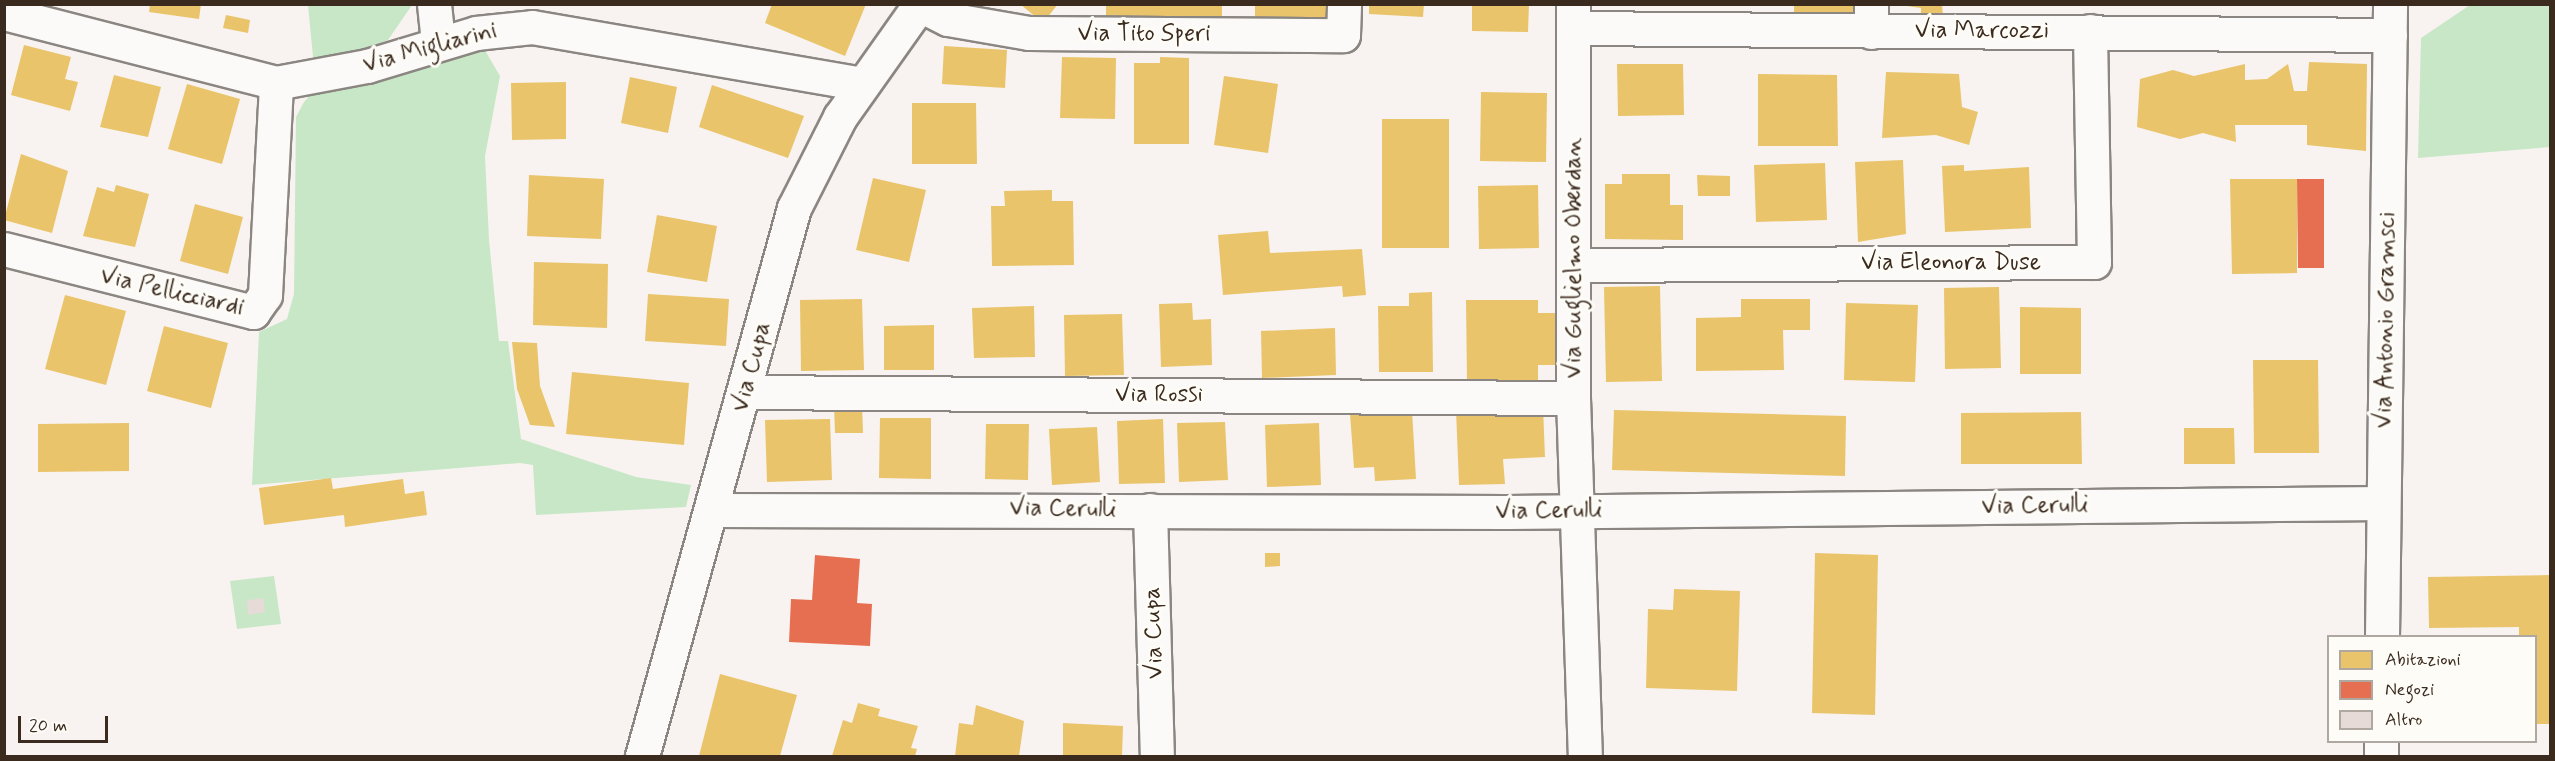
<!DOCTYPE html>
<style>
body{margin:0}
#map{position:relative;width:2555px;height:761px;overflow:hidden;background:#f8f3f0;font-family:Mynerve,sans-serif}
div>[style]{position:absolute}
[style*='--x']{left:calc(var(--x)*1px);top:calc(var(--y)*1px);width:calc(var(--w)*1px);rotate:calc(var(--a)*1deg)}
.green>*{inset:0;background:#c7e7c7}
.homes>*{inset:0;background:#e9c46a}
.shops>*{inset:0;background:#e76f51}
.building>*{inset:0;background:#e7dbd7}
.roads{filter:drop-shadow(2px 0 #8b8681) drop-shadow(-2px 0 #8b8681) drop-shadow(0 2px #8b8681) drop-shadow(0 -2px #8b8681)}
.minor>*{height:33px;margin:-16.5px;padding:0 16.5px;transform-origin:16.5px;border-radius:16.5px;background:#fbfaf8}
span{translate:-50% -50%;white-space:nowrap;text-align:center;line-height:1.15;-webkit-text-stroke:6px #fdfcf7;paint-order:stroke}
.street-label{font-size:24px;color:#3b2a1e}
.frame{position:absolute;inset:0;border:6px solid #3b2a1e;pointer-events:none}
.legend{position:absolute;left:2327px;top:635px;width:210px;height:108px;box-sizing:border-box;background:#fdfcf7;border:2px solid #afa8a0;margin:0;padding:8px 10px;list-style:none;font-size:18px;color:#3b2a1e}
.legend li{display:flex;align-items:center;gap:12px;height:30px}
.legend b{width:30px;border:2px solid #afa8a0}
.scale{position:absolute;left:18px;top:716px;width:90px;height:27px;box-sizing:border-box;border:3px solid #3b2a1e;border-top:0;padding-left:8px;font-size:18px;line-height:21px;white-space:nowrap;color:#3b2a1e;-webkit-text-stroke:4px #fdfcf7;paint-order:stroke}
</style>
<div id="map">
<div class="green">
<i style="clip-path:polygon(308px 5px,412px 5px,388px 40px,314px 67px)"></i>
<i style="clip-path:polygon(2470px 5px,2550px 5px,2550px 147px,2418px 158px,2421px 38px)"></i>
<i style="clip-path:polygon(483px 47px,500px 76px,485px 156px,489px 240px,499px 341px,508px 341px,521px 439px,636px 477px,691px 485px,686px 507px,536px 515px,533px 465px,520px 463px,252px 485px,259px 332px,287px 319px,294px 294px,296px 117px,304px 102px,313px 92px)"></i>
<i style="clip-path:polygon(274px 576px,281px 624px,237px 629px,230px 581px)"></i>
</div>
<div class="homes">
<i style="clip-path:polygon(150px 4px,201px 4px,199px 19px,149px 12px)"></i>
<i style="clip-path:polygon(772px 4px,866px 4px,845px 56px,765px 23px)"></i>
<i style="clip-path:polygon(1020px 4px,1058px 4px,1043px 23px)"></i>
<i style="clip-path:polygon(1106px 4px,1222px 4px,1222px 21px,1106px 21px)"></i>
<i style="clip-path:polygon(1255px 4px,1326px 4px,1326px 25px,1255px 24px)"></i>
<i style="clip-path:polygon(1369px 4px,1424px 4px,1423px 17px,1369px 14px)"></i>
<i style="clip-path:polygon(1472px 4px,1529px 4px,1528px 32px,1472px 31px)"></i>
<i style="clip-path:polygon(1794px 4px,1861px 4px,1861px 16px,1794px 16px)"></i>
<i style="clip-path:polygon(1893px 4px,1942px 4px,1943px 16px,1921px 16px,1921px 8px)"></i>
<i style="clip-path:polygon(226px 15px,250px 20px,248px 33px,223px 28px)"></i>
<i style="clip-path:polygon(24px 45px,71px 57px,65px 79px,78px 82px,70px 111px,11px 95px)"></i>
<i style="clip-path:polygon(944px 46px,1007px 50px,1005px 88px,942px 84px)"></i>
<i style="clip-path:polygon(1062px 57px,1116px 58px,1115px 119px,1060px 118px)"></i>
<i style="clip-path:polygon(1160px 57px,1189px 58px,1189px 144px,1134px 144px,1134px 63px,1160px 63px)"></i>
<i style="clip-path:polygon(2309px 62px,2367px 64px,2366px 151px,2307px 145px,2307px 125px,2235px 125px,2236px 142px,2203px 133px,2180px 139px,2137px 127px,2140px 79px,2173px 70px,2194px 76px,2245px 64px,2245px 80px,2267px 79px,2288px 64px,2294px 91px,2307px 91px)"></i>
<i style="clip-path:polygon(1617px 64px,1683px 64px,1684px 115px,1618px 116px)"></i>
<i style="clip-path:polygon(1886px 72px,1959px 74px,1962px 107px,1978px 112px,1969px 145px,1936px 135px,1882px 138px)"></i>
<i style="clip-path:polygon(1758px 74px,1837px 75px,1838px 146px,1758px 146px)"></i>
<i style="clip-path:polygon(114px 75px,161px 87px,148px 137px,100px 127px)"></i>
<i style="clip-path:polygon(1224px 76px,1278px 84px,1268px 153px,1214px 145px)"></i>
<i style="clip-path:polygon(630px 77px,677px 87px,668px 133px,621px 123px)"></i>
<i style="clip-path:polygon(566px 82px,566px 139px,512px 140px,511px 83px)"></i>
<i style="clip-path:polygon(187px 84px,240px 99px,222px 164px,168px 149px)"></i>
<i style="clip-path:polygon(712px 85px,804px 116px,788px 158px,699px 127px)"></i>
<i style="clip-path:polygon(1481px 92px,1547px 93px,1546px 162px,1480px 161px)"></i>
<i style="clip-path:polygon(912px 103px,976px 103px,977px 164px,912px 164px)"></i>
<i style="clip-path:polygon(1382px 119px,1449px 119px,1449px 248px,1382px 248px)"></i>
<i style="clip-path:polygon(21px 154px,68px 171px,52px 233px,4px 220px)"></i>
<i style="clip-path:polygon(1903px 160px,1906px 234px,1858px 242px,1855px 162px)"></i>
<i style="clip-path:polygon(1825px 163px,1827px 220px,1756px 222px,1754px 165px)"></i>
<i style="clip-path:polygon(1964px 165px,1964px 171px,2029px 167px,2031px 228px,1945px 232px,1942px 166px)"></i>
<i style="clip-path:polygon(1622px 174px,1670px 174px,1670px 205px,1683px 205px,1683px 240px,1605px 239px,1605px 184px,1622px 184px)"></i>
<i style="clip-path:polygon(529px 175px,604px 179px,601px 239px,527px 236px)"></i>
<i style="clip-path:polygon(1697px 175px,1730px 176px,1730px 196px,1698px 196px)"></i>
<i style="clip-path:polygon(873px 178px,926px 190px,909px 262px,856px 250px)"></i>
<i style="clip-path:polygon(2230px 179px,2297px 179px,2297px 273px,2232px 274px)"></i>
<i style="clip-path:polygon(116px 185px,149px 194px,135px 247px,83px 236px,97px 187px,114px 192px)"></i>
<i style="clip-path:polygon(1538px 185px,1539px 248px,1479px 249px,1478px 186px)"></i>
<i style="clip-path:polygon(1052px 190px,1052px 201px,1073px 201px,1074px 265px,992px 266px,991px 206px,1005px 206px,1004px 191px)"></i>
<i style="clip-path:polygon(195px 204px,243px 217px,228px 274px,180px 261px)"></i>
<i style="clip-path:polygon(657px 215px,717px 226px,707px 282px,647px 272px)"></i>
<i style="clip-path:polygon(1268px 231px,1270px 253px,1362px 249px,1366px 295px,1343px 297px,1342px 286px,1223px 295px,1218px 235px)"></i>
<i style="clip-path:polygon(534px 262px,608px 264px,607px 328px,533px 325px)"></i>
<i style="clip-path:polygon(1660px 286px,1662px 381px,1606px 382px,1604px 287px)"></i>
<i style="clip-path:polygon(1999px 287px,2001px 368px,1945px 369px,1944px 288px)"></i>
<i style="clip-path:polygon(1432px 292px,1433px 372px,1379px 372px,1378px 306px,1409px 306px,1409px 293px)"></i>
<i style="clip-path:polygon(648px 294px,729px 299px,726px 346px,645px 341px)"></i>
<i style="clip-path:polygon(65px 295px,126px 311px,106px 385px,45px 369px)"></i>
<i style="clip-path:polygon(862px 299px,864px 370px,801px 371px,800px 300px)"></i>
<i style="clip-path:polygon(1741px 299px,1810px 299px,1810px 330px,1783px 330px,1784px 370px,1696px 371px,1696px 318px,1741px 317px)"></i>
<i style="clip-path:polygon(1466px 300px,1538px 300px,1538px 313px,1556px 313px,1556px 365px,1538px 365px,1538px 382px,1467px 383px)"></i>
<i style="clip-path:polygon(1192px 303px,1193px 320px,1211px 319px,1212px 365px,1161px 367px,1159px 304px)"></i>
<i style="clip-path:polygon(1846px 303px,1918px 305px,1915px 382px,1844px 380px)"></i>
<i style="clip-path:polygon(1034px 306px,1035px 357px,974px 358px,972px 308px)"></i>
<i style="clip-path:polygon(2020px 307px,2081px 308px,2081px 374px,2020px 374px)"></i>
<i style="clip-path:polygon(1122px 314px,1124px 375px,1065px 376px,1064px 315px)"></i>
<i style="clip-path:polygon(934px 325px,934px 370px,884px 370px,884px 326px)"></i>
<i style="clip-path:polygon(164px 326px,228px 343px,211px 408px,147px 391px)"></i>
<i style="clip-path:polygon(1335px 328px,1336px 375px,1262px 378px,1261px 331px)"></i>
<i style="clip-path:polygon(512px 342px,537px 343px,540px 386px,555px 427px,530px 425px,517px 389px)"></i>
<i style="clip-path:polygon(2253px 360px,2318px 360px,2319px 453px,2254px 453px)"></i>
<i style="clip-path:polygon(572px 372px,689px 383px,684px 445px,566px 434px)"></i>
<i style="clip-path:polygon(834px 405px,862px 405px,863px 433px,835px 433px)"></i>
<i style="clip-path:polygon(1543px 407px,1545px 457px,1503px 459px,1505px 484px,1459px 485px,1456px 410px)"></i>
<i style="clip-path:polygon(1412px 410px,1416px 479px,1375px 481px,1374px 467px,1354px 468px,1350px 414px)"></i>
<i style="clip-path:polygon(1614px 410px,1846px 416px,1845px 476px,1612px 470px)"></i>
<i style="clip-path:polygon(2081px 412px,2082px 464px,1961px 464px,1961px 413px)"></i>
<i style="clip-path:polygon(880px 418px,931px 418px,931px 479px,879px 478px)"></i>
<i style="clip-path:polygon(830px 419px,832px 480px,767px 482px,765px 420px)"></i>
<i style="clip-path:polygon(1163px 419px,1165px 483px,1119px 484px,1117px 421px)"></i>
<i style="clip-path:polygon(1225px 422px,1228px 480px,1179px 482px,1177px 423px)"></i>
<i style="clip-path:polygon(129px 423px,129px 471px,38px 472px,38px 424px)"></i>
<i style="clip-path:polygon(1319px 423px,1321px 485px,1267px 487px,1265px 425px)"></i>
<i style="clip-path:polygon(986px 424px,1029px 424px,1028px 480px,985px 479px)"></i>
<i style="clip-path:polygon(1097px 427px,1100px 482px,1052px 485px,1049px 429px)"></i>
<i style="clip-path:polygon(2184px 428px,2234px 428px,2235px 464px,2184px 464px)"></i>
<i style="clip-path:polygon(331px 478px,333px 489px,403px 479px,405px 494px,424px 491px,427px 515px,345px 527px,344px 515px,264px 525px,259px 488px)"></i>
<i style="clip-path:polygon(1265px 553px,1280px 553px,1280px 566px,1265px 567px)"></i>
<i style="clip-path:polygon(1815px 553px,1878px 555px,1875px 715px,1812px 713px)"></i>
<i style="clip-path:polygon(2550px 575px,2550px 724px,2536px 724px,2536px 636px,2519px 636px,2519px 627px,2429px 628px,2428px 577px)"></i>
<i style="clip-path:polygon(1674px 589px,1740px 591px,1737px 691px,1646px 688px,1648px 609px,1673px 610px)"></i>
<i style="clip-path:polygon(720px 674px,797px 695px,780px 756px,699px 756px)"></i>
<i style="clip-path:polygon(858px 703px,880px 709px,878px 716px,918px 726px,911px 748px,917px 749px,915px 756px,832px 756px,843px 720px,852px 723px)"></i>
<i style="clip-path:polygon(976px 705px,1024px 721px,1019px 756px,955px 756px,959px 723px,973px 725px)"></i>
<i style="clip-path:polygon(1063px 723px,1123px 726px,1122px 756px,1063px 756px)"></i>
</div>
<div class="shops">
<i style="clip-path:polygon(2297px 179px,2324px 179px,2324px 268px,2298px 268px)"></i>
<i style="clip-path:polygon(815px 555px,860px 559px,857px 603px,872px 604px,870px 646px,789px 642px,791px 599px,812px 600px)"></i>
</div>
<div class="building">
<i style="clip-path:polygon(263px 598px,265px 612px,248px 615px,247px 600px)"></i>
</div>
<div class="roads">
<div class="minor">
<i style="--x:434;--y:4;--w:39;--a:84"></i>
<i style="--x:1573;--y:4;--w:394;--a:90"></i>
<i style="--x:1573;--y:398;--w:358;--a:88.1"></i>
<i style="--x:920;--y:5;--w:31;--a:27"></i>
<i style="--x:948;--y:19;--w:82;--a:9.8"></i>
<i style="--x:1029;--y:33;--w:314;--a:0.4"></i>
<i style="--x:1343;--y:35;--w:31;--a:-88"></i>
<i style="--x:4;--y:13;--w:281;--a:14.4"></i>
<i style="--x:276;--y:83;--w:93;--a:-10.6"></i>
<i style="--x:367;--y:66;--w:114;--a:-16.8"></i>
<i style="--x:476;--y:33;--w:56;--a:-6.1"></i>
<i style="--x:532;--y:27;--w:334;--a:9.8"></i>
<i style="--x:1574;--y:28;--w:816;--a:0.49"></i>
<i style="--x:1871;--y:32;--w:28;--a:-90"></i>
<i style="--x:4;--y:249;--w:257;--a:14.2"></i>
<i style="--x:253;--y:312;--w:21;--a:-55"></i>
<i style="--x:265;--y:295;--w:212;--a:-87"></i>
<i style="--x:1577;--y:265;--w:517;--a:-0.33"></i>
<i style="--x:2094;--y:262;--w:231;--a:-91"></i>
<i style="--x:745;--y:392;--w:828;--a:0.42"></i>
<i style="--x:714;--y:510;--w:794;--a:0.14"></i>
<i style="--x:1508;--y:512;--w:875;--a:-0.59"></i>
<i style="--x:1150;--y:510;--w:246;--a:88.4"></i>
<i style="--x:2382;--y:636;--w:632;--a:-89.27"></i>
<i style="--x:642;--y:756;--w:569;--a:-74.5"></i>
<i style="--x:794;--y:208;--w:102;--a:-63.2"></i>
<i style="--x:840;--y:117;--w:138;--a:-54.7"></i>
<i style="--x:2381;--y:756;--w:14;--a:-90"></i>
</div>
</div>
<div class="street-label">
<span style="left:1982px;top:31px">Via Marcozzi</span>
<span style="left:1144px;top:34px">Via Tito Speri</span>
<span style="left:430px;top:48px;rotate:-15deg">Via Migliarini</span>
<span style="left:1574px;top:258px;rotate:-90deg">Via Guglielmo Oberdan</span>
<span style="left:1951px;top:263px">Via Eleonora Duse</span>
<span style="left:172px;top:292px;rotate:13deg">Via Pellicciardi</span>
<span style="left:2386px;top:320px;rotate:-89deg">Via Antonio Gramsci</span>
<span style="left:752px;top:367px;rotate:-75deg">Via Cupa</span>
<span style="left:1159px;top:395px">Via Rossi</span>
<span style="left:2035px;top:506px;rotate:-1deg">Via Cerulli</span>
<span style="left:1063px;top:509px;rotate:1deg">Via Cerulli</span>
<span style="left:1549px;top:511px;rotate:-1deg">Via Cerulli</span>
<span style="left:1154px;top:633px;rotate:-92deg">Via Cupa</span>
</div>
<div class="frame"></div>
<ul class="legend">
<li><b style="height:16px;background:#e9c46a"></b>Abitazioni</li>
<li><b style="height:16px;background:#e76f51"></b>Negozi</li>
<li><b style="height:16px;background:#e7dbd7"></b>Altro</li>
</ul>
<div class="scale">20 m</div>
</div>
